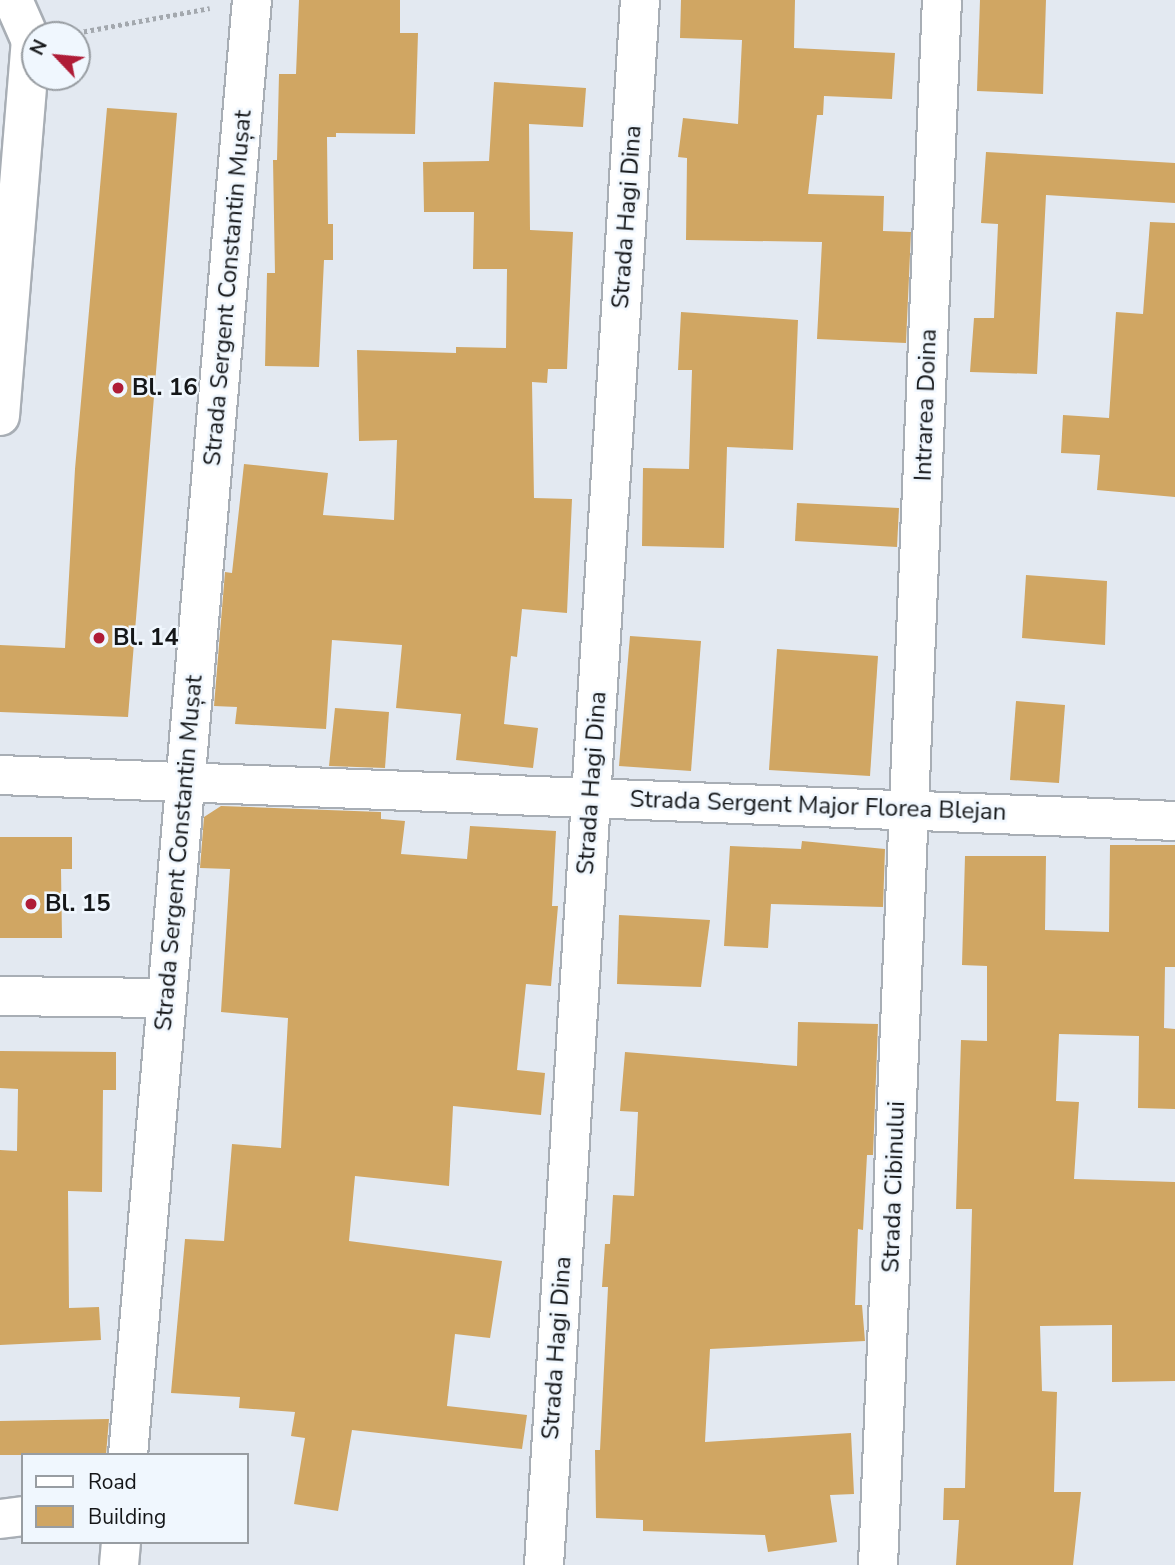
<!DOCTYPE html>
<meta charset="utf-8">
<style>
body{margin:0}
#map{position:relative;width:1175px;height:1565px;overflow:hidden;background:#e3e9f1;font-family:"Nunito Sans",sans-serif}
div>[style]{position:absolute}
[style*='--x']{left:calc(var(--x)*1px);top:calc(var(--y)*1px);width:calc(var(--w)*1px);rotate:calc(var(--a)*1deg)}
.building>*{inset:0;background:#d0a663}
.path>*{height:4.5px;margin-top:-2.25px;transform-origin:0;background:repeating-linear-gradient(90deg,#a3a8ae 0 3.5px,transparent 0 7px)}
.roads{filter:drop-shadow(2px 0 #a8aeb5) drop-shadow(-2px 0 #a8aeb5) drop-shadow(0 2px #a8aeb5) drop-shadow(0 -2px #a8aeb5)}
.minor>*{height:38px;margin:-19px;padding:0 19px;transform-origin:19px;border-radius:19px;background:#fff}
.dots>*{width:19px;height:19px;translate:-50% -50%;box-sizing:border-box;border:4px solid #f0f7fe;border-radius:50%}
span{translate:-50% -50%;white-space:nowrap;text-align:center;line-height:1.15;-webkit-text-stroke:5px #f0f7fe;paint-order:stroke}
.street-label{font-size:24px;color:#141618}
.poi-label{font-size:24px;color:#141618;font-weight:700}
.left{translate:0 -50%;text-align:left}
.legend{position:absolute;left:21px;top:1453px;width:228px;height:91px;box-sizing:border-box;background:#f0f7fe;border:2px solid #989da2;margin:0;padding:9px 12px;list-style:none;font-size:21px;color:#141618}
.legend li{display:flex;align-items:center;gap:14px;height:35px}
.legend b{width:35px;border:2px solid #989da2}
.north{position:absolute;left:21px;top:21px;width:70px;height:70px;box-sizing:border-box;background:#f0f7fe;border:2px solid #989da2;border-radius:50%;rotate:296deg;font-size:19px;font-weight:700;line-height:28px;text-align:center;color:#141618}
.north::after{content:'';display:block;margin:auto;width:24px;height:32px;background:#af1c37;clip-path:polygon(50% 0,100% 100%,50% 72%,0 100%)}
</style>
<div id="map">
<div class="building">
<i style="clip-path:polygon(299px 0,400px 0,400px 33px,418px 33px,415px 134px,336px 133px,336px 137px,327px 137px,328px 224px,333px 224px,333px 260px,324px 260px,319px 367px,265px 366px,267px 273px,275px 273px,273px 160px,277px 160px,279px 74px,296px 74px)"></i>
<i style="clip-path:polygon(681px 0,795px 0,794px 48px,895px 53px,892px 99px,824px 96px,823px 115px,817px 115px,808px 194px,884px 196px,883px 231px,911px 232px,906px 343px,817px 339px,822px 242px,686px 240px,687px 158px,678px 157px,683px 118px,738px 124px,742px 40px,680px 38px)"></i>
<i style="clip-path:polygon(980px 0,1046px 0,1043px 94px,977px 91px)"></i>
<i style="clip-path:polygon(494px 82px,586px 88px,583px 127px,529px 124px,530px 230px,573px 232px,567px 369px,548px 369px,547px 383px,532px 382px,534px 498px,572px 499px,567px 613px,522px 609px,517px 657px,511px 656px,504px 724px,538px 728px,533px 768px,456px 760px,461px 714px,396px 708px,402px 645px,332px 640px,326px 729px,235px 724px,237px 707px,214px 706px,225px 572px,232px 573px,244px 464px,328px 473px,323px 515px,394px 520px,397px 440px,359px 441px,357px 350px,456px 353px,456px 347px,506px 348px,507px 269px,473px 269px,474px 212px,424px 212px,423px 162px,489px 161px)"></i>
<i style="clip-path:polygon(107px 108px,177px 113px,128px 717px,0 712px,0 645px,65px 648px,75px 469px)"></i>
<i style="clip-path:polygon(986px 152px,1175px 163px,1175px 203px,1046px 195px,1037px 374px,970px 372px,974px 318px,994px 318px,998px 224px,981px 223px)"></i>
<i style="clip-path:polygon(1150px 222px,1175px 223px,1175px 497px,1097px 490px,1100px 455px,1061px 453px,1063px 415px,1109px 418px,1116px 312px,1143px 314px)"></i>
<i style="clip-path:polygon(681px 312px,798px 320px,793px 450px,727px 447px,724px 548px,642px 546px,643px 468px,689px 469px,692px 370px,678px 370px)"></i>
<i style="clip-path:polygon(797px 503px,899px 508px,897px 547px,795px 541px)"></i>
<i style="clip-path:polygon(1026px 575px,1107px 581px,1105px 645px,1022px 638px)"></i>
<i style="clip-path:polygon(630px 636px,701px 641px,691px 771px,619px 766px)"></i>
<i style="clip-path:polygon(777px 649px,878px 656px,870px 776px,769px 770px)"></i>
<i style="clip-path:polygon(1016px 701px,1065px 705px,1059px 783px,1010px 780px)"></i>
<i style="clip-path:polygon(335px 708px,389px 712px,385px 768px,329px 766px)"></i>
<i style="clip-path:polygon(221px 806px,381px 812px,381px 819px,405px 821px,401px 854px,467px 859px,470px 826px,556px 831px,552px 906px,558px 906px,551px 986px,526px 984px,517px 1070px,545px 1073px,541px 1115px,453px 1106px,449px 1186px,355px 1176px,349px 1241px,502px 1261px,490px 1338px,455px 1334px,447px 1406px,527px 1415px,522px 1449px,352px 1430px,338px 1511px,294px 1504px,305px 1438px,291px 1436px,295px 1412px,239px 1408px,240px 1397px,171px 1393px,185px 1239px,224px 1241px,232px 1144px,281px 1148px,288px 1018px,221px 1012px,230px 869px,200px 868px,204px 817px)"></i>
<i style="clip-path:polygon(0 837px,72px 837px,72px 869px,61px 869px,62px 938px,0 938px)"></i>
<i style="clip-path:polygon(802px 841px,885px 849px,883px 907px,771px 904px,768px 948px,724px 946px,730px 846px,801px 849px)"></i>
<i style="clip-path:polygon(1110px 845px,1175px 845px,1175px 967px,1165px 967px,1164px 1028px,1175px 1029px,1175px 1109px,1138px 1108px,1139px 1036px,1059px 1034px,1056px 1101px,1079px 1102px,1074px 1179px,1175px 1182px,1175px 1381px,1112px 1382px,1112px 1325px,1040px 1326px,1042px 1391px,1057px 1392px,1054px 1492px,1081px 1492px,1073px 1565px,956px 1565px,959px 1520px,943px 1520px,944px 1488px,965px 1488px,972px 1209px,956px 1209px,961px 1040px,987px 1041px,987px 966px,962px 965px,965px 856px,1046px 856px,1045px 930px,1109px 932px)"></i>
<i style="clip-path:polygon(619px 915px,710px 920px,701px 987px,617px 984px)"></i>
<i style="clip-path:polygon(798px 1022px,878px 1024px,873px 1155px,867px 1155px,863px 1230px,858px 1229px,855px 1305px,862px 1305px,865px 1341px,710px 1349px,705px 1442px,851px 1433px,854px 1494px,830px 1495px,837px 1542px,768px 1552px,765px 1535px,643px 1531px,643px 1520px,596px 1518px,595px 1450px,600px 1450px,608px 1287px,602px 1287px,605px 1244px,610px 1244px,613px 1195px,634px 1196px,638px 1112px,620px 1111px,625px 1052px,797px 1066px)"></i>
<i style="clip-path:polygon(0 1051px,116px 1052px,116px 1090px,103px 1090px,102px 1192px,68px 1191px,69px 1308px,99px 1307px,101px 1340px,0 1345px,0 1150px,17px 1151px,18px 1089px,0 1088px)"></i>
<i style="clip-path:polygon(109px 1419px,106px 1455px,0 1455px,0 1421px)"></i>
</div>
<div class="path">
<i style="--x:70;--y:34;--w:142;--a:-10.5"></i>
</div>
<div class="roads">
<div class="minor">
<i style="--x:0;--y:416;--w:376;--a:-85.3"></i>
<i style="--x:31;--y:41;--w:45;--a:-113.7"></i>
<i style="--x:0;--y:775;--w:1176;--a:2.24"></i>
<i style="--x:0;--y:996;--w:167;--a:0.7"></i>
<i style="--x:128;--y:1455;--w:1460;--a:-85.13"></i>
<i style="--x:0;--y:1519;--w:23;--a:-7"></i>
<i style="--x:119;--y:1565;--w:23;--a:-85"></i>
<i style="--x:544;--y:1565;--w:1568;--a:-86.49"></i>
<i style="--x:878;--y:1565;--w:1566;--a:-87.66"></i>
</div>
</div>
<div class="dots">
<i style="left:118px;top:388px;background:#af1c37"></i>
<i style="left:99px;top:638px;background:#af1c37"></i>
<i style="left:31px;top:904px;background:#af1c37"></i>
</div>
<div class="street-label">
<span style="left:627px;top:217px;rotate:-86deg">Strada Hagi Dina</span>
<span style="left:228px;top:288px;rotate:-85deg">Strada Sergent Constantin Mușat</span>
<span style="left:926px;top:405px;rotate:-88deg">Intrarea Doina</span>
<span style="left:592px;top:783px;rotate:-86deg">Strada Hagi Dina</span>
<span style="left:818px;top:806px;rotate:2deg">Strada Sergent Major Florea Blejan</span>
<span style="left:179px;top:853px;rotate:-85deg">Strada Sergent Constantin Mușat</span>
<span style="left:894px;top:1187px;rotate:-88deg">Strada Cibinului</span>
<span style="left:557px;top:1348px;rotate:-86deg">Strada Hagi Dina</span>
</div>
<div class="poi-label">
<span class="left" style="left:132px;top:388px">Bl. 16</span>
<span class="left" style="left:113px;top:638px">Bl. 14</span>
<span class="left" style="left:45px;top:904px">Bl. 15</span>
</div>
<ul class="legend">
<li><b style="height:9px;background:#fff"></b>Road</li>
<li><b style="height:19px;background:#d0a663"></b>Building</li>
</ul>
<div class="north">N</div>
</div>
